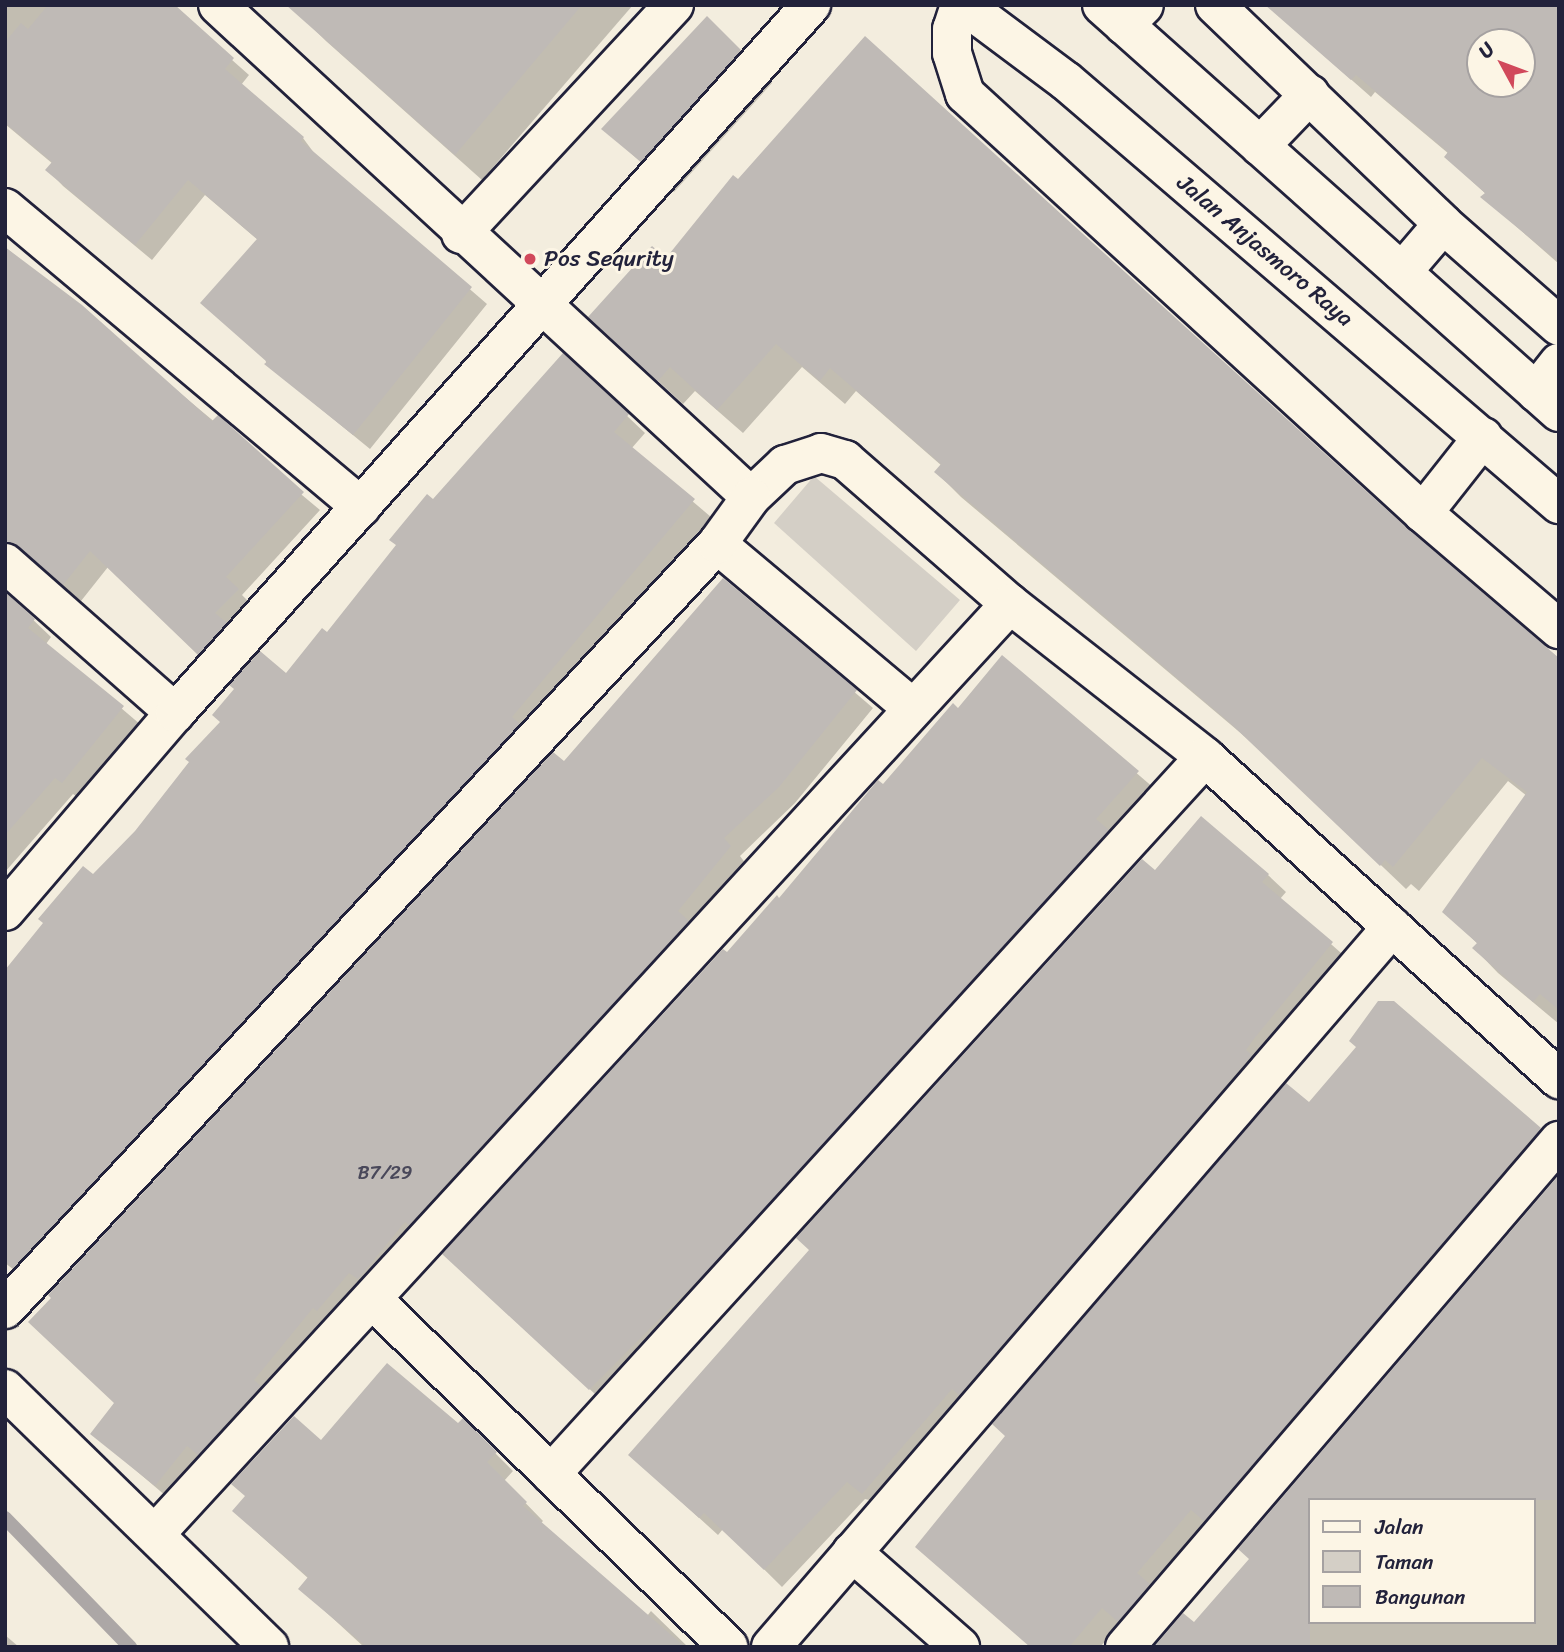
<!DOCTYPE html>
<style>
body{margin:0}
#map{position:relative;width:1564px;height:1652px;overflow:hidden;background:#f3edde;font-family:Sriracha,sans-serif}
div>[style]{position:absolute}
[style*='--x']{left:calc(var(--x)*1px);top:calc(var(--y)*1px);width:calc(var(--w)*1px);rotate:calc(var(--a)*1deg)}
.green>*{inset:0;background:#d4cfc6}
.shadow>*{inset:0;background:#0003}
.stream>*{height:14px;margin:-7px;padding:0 7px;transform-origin:7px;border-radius:7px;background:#aca7a6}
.building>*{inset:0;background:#bfbab6}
.roads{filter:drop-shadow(2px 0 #22223b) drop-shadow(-2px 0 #22223b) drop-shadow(0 2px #22223b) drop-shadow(0 -2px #22223b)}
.minor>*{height:38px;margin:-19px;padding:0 19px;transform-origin:19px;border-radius:19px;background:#fcf5e5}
.tertiary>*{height:38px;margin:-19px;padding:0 19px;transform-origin:19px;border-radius:19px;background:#fcf5e5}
.dots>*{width:19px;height:19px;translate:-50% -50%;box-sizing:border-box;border:4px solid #fcf5e5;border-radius:50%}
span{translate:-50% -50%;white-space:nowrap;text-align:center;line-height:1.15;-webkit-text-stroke:6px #fcf5e5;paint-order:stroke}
.number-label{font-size:19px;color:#49485a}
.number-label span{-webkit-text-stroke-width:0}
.street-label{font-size:23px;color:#22223b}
.poi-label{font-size:23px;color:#22223b}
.left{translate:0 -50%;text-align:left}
.frame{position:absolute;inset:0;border:7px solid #22223b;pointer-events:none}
.legend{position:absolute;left:1308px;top:1498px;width:228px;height:126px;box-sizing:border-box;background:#fcf5e5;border:2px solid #a5a1a1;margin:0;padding:9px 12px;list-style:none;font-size:21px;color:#22223b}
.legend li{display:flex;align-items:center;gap:14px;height:35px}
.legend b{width:35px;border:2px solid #a5a1a1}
.north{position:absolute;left:1466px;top:28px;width:70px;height:70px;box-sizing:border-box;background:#fcf5e5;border:2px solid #a5a1a1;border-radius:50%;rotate:311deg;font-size:19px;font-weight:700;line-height:28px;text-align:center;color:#22223b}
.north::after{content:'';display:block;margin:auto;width:24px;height:32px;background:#d1495b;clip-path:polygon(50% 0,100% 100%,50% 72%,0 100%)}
</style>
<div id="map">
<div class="green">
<i style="clip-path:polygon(814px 476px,960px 600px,916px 651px,774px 523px)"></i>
</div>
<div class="shadow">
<i style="clip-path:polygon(5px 5px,170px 5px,249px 75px,241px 85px,303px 138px,317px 157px,487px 304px,370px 449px,266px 364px,258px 240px,205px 195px,152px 260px,63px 186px,48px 170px,53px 164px,5px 124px)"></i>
<i style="clip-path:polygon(298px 5px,633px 5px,482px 180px,326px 41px,300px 15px)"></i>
<i style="clip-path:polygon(evenodd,1559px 5px,1559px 264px,1483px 197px,1486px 194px,1446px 157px,1449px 154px,1375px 92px,1371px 97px,1270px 8px,1559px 5px,1480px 42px,1522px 42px,1522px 84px,1480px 84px,1480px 42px)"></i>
<i style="clip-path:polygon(707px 19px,772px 83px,674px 192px,604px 129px)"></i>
<i style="clip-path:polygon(5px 247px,320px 510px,242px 595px,255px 608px,216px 671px,108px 567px,81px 601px,29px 558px,5px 566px)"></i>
<i style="clip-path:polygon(666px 260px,1407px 530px,1559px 665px,1559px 1024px,1498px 973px,1474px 948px,1478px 944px,1444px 911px,1527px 796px,1508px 781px,1419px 891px,1411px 884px,1406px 889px,1256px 746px,961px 497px,936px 472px,942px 466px,856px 391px,845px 404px,802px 367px,743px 433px,695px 391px,683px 404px,615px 341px)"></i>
<i style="clip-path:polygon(563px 355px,645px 433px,631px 449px,711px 517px,528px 734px,31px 1283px,5px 1263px,5px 972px,328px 634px,433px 502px)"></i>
<i style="clip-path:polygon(724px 580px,873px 708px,795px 803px,740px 856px,746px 864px,173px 1502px,93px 1434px,564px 764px)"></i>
<i style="clip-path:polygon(5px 593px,51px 637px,46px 644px,141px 725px,80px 799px,73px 794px,5px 872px)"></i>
<i style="clip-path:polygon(1002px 657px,1155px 789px,607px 1405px,461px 1271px,727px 955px,959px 710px)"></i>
<i style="clip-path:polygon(1156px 873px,1268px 875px,1286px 892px,1280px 899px,1349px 960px,886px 1504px,865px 1499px,782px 1587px,723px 1529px,718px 1535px,630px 1455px)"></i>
<i style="clip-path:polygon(1310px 1105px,1538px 1128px,1555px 1145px,1100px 1647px,1030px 1647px)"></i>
<i style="clip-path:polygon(evenodd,1559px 1178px,1559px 1647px,1156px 1647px,1194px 1624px,1250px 1560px,1559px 1178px,1310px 1500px,1534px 1500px,1534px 1622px,1310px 1622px,1310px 1500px)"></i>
<i style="clip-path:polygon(463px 1421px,513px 1471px,504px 1481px,543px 1521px,541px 1523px,647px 1616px,651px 1611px,688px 1647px,364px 1647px,301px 1589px,309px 1579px,252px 1528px,322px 1443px,458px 1426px)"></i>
<i style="clip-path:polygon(5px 1635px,19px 1647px,5px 1647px)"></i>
</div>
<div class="stream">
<i style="--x:5;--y:1518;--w:180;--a:45.9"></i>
</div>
<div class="building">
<i style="clip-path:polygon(48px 5px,175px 5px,234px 58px,225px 69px,304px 137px,301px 141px,472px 287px,353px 435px,264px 364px,267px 362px,200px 303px,257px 239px,188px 180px,135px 245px,45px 170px,52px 162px,5px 123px,5px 42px,21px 23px,28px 29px)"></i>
<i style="clip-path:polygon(286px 5px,582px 5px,455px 155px)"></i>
<i style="clip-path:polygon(evenodd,1265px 5px,1559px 5px,1559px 262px,1480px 197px,1485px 193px,1444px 157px,1448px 152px,1356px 75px,1351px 80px,1265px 5px,1480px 42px,1522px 42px,1522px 84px,1480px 84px,1480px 42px)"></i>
<i style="clip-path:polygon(707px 16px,741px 50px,641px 162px,601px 129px)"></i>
<i style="clip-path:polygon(865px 36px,1408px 529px,1559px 658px,1559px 1010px,1540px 994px,1533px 1002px,1472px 948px,1477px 943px,1442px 912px,1527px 792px,1482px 758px,1393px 867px,1385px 860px,1380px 866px,1229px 722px,934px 472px,941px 464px,830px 368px,820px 381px,776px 344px,717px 410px,670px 367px,658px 381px,588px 317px,652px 246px,666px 258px,733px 175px,738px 179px)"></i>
<i style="clip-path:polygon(5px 247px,82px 305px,212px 421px,218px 415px,304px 492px,226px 577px,239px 589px,215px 613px,227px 623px,198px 655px,90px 551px,63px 585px,19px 547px,5px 542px)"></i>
<i style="clip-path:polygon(563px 353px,629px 414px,614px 432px,695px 499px,512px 717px,520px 724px,13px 1268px,5px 1261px,5px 970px,43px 923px,38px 919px,83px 866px,93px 874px,135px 831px,189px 762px,185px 759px,220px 722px,212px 715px,234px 689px,229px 685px,260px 651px,286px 673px,322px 628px,327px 632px,396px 545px,389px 540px,427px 494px,433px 499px)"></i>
<i style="clip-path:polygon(723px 578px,857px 690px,779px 787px,724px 838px,731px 846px,678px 911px,689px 921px,409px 1225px,405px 1222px,358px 1279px,349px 1273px,317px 1311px,313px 1308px,254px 1380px,261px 1386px,198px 1455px,187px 1446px,155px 1486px,90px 1434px,114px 1403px,28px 1322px,51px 1298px,48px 1295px,553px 752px,564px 761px)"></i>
<i style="clip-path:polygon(5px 592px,35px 619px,28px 628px,124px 706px,62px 783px,55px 778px,5px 835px)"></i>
<i style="clip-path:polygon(1002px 655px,1139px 771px,1096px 819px,1109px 830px,707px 1271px,589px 1390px,442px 1254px,723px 949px,727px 952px,777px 895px,779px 898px,878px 780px,883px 784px,953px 703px,958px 708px)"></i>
<i style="clip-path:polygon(1201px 816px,1269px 874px,1262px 882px,1333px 942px,1253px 1040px,1246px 1050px,1252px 1055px,959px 1395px,952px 1389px,862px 1494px,847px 1482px,764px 1570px,704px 1513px,699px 1518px,628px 1455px,809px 1250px,796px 1238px,1142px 859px,1155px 870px)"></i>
<i style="clip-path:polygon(1378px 1001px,1394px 1001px,1541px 1128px,1204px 1521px,1191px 1510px,1137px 1573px,1150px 1584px,1118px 1622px,1102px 1608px,1069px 1647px,1030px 1647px,915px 1547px,1005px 1436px,992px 1424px,1286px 1083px,1309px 1102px,1356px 1047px,1349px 1041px)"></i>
<i style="clip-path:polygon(1559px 1175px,1559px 1500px,1310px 1500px,1310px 1647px,1154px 1647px,1183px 1613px,1194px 1622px,1249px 1559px,1238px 1549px)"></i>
<i style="clip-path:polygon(387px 1363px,458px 1423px,463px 1418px,497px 1452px,487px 1462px,527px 1502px,523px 1506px,685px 1647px,367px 1647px,298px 1589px,308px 1577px,232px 1511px,245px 1496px,231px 1484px,294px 1416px,321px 1440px)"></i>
</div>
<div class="roads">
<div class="minor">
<i style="--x:218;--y:5;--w:725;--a:42.71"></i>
<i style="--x:751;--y:497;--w:47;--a:-43.3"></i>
<i style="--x:785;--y:465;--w:38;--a:-18"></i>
<i style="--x:821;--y:453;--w:25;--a:16"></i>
<i style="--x:845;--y:460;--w:219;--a:41.1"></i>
<i style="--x:1010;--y:604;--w:248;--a:38.1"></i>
<i style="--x:1205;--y:757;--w:479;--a:42.3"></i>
<i style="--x:960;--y:5;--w:25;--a:108"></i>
<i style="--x:952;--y:29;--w:24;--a:90"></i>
<i style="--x:952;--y:53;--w:43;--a:72.4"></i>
<i style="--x:965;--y:94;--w:621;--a:42.45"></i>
<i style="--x:1215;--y:5;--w:316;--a:43.8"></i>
<i style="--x:1443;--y:224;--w:154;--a:41.3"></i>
<i style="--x:1124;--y:25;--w:28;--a:-45"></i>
<i style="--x:1260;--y:146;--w:72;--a:-46.1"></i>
<i style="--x:5;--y:208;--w:465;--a:40"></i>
<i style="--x:461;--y:234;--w:313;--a:-47.1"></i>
<i style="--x:1402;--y:272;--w:63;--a:-49.5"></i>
<i style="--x:1536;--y:392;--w:37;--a:-52"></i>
<i style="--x:1483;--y:437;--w:97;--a:128.3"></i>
<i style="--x:1423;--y:513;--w:179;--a:40.5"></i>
<i style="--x:717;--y:544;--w:253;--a:40"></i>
<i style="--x:5;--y:563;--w:227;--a:41.4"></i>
<i style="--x:5;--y:911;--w:261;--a:-49.4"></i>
<i style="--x:175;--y:713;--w:952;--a:-48.07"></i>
<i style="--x:372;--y:1299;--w:498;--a:44.3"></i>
<i style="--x:5;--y:1309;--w:1045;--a:-47.06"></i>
<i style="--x:717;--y:544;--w:58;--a:-54.1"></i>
<i style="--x:5;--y:1389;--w:369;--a:44.3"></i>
<i style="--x:551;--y:1474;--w:970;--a:-47.63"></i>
<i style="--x:156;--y:1533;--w:1262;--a:-47.41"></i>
<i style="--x:852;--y:1552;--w:144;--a:41.3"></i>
<i style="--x:771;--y:1647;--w:951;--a:-49.22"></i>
<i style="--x:1125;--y:1647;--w:667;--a:-49.38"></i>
</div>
<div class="tertiary">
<i style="--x:964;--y:5;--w:127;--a:36.7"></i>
<i style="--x:1066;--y:81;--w:650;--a:40.63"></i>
<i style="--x:1102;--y:5;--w:612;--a:41.69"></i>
</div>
</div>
<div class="dots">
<i style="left:530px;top:259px;background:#d1495b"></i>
</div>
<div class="number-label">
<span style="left:385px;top:1173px">B7/29</span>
</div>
<div class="street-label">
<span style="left:1265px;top:251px;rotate:40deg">Jalan Anjasmoro Raya</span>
</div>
<div class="poi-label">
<span class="left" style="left:544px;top:259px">Pos Sequrity</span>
</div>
<div class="frame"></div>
<ul class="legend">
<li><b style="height:9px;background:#fcf5e5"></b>Jalan</li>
<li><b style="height:19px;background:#d4cfc6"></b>Taman</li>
<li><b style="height:19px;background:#bfbab6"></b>Bangunan</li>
</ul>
<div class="north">U</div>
</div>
